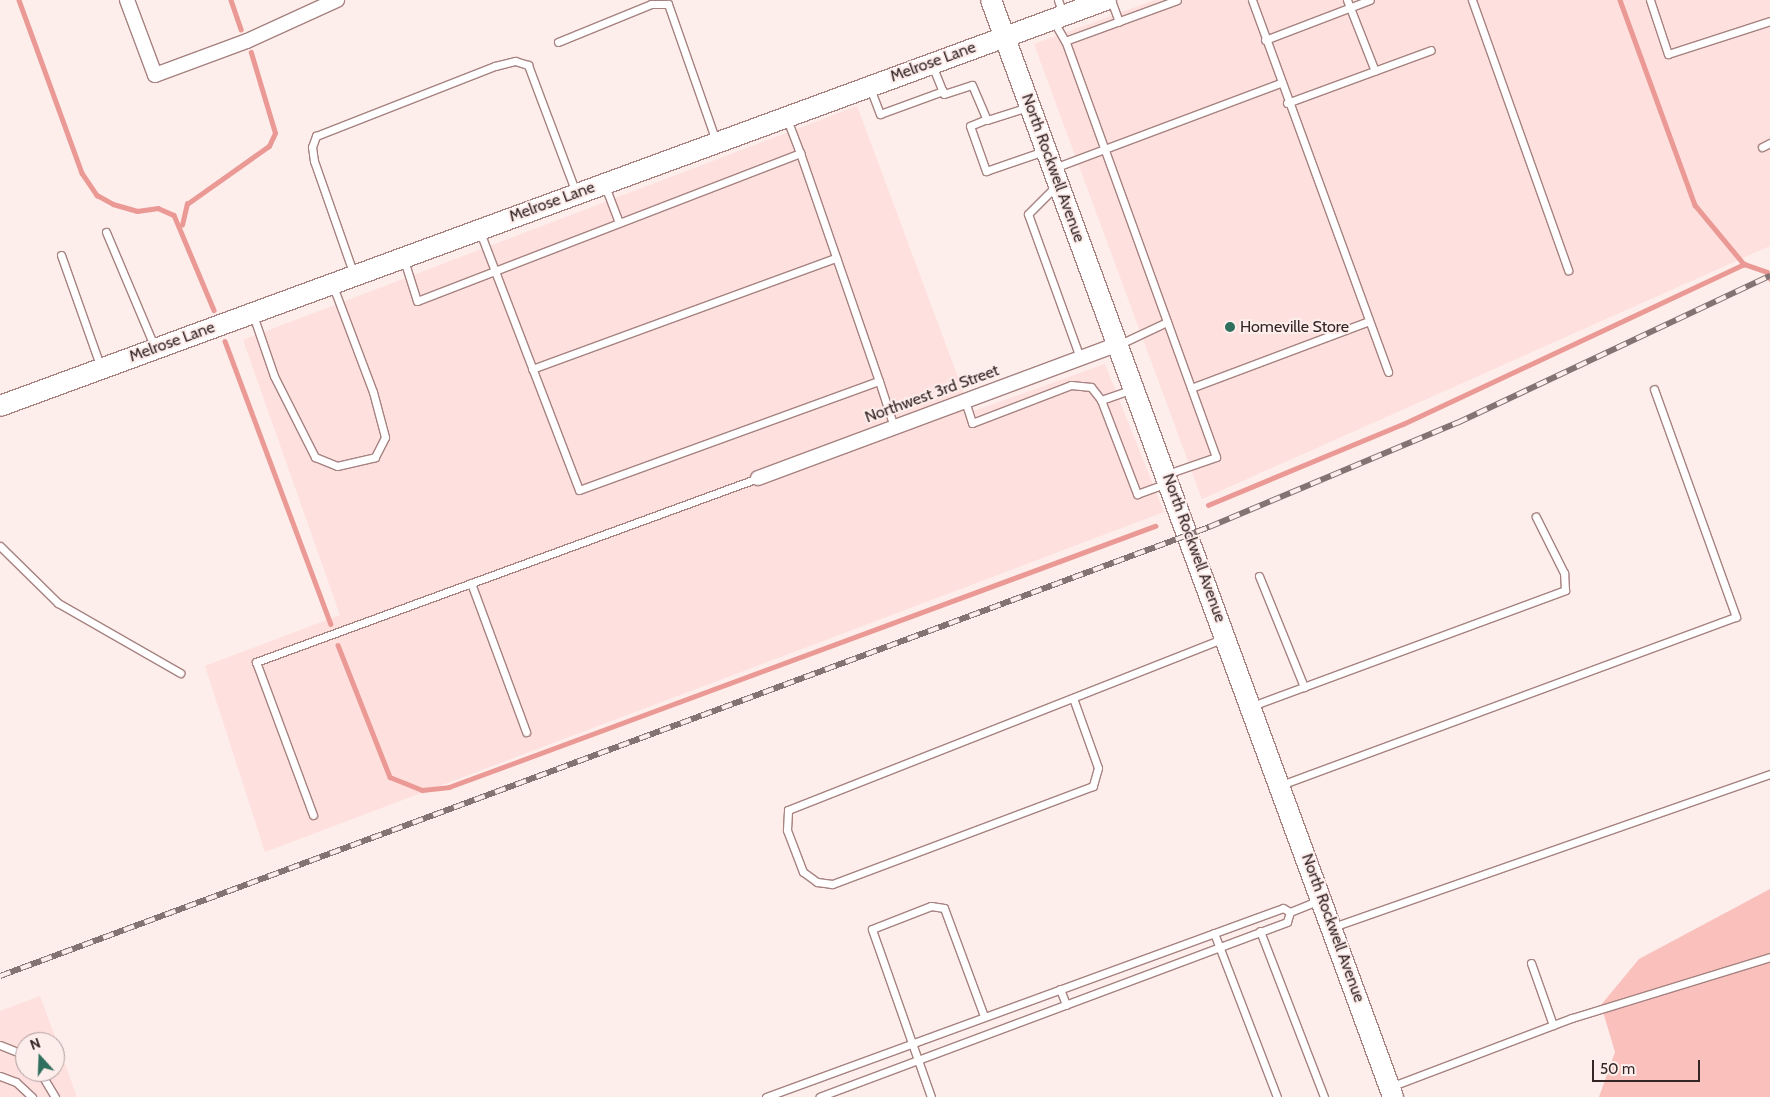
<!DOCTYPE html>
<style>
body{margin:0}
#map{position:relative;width:1770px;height:1097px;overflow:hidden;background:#fdedeb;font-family:Cabin,sans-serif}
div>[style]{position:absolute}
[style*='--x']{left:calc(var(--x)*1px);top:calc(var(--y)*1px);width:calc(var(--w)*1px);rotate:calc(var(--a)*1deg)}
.built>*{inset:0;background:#fee0de}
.green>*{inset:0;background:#fac0bc}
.stream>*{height:4.5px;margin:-2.25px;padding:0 2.25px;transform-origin:2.25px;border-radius:2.25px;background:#ea9995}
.roads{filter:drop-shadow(1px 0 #a68280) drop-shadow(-1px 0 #a68280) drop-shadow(0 1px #a68280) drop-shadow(0 -1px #a68280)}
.lane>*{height:7px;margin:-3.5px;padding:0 3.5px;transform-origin:3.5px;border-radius:3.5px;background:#fff}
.street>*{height:14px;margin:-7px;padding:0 7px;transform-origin:7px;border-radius:7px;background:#fff}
.secondary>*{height:20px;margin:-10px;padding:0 10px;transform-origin:10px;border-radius:10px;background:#fff}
.rail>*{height:5.5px;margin-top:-2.75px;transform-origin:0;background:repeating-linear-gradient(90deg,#fdedeb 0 11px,#837473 0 22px);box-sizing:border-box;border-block:1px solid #837473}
.dots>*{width:14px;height:14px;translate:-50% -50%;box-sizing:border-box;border:2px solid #fdedeb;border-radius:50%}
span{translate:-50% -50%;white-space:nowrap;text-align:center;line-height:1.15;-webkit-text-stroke:4px #fdedeb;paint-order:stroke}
.street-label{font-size:16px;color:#342625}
.poi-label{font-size:16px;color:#342625}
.left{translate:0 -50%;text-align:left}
.north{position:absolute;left:15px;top:1032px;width:50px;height:50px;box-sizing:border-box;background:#fdedeb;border:1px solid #ad9d9c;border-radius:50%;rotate:340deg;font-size:14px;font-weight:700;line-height:20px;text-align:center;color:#342625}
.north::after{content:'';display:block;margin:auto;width:18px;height:22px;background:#2f6f5e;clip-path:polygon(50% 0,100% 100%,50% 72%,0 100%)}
.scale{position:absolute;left:1592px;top:1060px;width:108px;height:22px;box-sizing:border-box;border:2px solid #342625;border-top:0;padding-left:6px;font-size:15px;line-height:18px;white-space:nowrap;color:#342625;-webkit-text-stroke:4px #fdedeb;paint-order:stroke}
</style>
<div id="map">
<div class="built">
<i style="clip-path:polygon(1155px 0,1770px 0,1770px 246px,1202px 499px,1034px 44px)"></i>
<i style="clip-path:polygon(857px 106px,971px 412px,1105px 364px,1164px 512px,265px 852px,205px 666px,340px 615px,243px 340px)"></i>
<i style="clip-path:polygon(evenodd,40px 996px,77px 1097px,0 1097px,0 1011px,40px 996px,25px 1042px,55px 1042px,55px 1072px,25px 1072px,25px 1042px)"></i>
</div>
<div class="green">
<i style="clip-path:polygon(1770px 889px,1770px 1097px,1599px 1097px,1615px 1052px,1601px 1005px,1639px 959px)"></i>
</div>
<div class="stream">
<i style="--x:19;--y:0;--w:184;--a:70"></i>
<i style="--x:82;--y:173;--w:27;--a:56"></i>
<i style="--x:97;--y:195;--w:18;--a:29"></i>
<i style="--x:113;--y:204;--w:25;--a:16"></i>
<i style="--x:137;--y:211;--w:21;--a:-8"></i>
<i style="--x:158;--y:208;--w:17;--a:24"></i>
<i style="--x:174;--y:215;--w:103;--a:67.2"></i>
<i style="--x:231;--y:0;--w:31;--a:71"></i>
<i style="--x:1620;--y:0;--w:218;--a:69.9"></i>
<i style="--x:1695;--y:205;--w:77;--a:50.3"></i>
<i style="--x:1744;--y:264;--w:24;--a:19"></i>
<i style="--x:1767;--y:272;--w:7;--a:63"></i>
<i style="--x:182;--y:225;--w:22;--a:-77"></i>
<i style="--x:187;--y:204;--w:100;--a:-35.3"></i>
<i style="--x:269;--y:146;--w:14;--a:-65"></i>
<i style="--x:275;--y:133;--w:84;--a:-106.7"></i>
<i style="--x:225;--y:341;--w:302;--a:69.5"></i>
<i style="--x:1208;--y:505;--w:211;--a:-22.6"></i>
<i style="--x:1403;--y:424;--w:377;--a:-25.1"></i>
<i style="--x:338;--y:645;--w:142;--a:68.5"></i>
<i style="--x:390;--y:777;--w:35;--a:22"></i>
<i style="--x:422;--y:790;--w:27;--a:-6"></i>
<i style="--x:449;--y:787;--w:753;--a:-20.29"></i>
</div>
<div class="roads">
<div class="lane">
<i style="--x:1058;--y:0;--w:15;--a:70"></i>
<i style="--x:1111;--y:0;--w:23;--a:70"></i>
<i style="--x:1252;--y:0;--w:396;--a:69.9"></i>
<i style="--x:1347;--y:0;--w:76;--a:68.5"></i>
<i style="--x:1472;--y:0;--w:287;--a:70.4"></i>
<i style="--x:1650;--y:0;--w:57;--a:71.6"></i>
<i style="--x:1668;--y:54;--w:107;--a:-17.9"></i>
<i style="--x:1054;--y:22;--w:22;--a:60"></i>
<i style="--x:1265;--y:40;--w:112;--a:-20.9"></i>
<i style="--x:558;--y:42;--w:100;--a:-22.2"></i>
<i style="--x:651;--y:4;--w:17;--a:0"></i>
<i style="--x:668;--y:4;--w:145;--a:70.7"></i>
<i style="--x:932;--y:65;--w:31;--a:68"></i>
<i style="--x:944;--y:94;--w:29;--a:-18"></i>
<i style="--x:972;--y:85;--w:38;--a:67"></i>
<i style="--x:987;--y:120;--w:43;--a:-17.6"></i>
<i style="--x:870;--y:88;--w:28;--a:69"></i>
<i style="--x:880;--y:114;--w:67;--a:-20.1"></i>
<i style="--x:1287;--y:103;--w:153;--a:-20.2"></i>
<i style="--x:987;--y:119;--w:18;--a:158"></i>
<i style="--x:970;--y:126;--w:48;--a:70.4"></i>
<i style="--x:986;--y:171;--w:61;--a:-19"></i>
<i style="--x:1762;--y:147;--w:9;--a:-27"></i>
<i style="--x:800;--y:153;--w:241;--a:70.9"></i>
<i style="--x:1054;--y:168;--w:241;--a:-20.6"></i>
<i style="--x:1057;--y:185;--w:41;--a:135"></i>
<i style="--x:1028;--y:214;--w:153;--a:70.1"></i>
<i style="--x:605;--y:186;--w:39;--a:69"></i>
<i style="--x:106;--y:232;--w:126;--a:67.1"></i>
<i style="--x:480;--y:232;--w:276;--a:69"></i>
<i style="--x:579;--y:490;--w:319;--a:-20"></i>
<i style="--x:879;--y:381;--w:48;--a:71.9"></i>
<i style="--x:61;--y:255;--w:120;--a:70.5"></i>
<i style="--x:404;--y:260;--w:43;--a:72.4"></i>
<i style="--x:417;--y:301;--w:411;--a:-21.1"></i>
<i style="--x:800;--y:153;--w:36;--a:-111"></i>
<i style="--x:354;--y:275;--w:121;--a:-109.3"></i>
<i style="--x:314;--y:161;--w:14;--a:-98"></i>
<i style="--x:312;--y:147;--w:12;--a:-70"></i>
<i style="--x:316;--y:136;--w:192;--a:-21.4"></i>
<i style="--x:495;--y:66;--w:21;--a:-14"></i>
<i style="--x:515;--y:61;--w:14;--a:17"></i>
<i style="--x:528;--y:65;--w:137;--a:69.4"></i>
<i style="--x:253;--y:315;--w:65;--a:71"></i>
<i style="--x:274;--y:376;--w:91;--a:63.2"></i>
<i style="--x:315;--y:457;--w:24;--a:22"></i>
<i style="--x:337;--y:466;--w:39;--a:-13"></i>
<i style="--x:375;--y:457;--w:22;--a:-63"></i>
<i style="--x:385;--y:437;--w:47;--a:-104.9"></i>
<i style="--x:373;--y:392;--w:113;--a:-110.7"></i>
<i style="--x:1120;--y:344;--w:52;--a:-25.1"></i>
<i style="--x:532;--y:369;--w:324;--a:-20.1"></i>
<i style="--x:1191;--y:388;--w:190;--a:-20.6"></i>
<i style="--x:1133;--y:389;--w:34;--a:161"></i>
<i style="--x:1101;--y:400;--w:101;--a:69"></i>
<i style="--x:1137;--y:494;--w:33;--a:-20"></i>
<i style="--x:965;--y:401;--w:23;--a:72"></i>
<i style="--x:972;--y:423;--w:106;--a:-21"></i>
<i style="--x:1071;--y:385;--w:20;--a:6"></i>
<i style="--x:1091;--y:387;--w:16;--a:52"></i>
<i style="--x:1167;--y:474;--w:52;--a:-19.1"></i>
<i style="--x:1216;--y:457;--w:443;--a:-109.9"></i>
<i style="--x:1065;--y:41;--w:119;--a:-20.1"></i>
<i style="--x:0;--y:546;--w:81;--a:44.5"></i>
<i style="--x:58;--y:603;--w:141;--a:29.8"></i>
<i style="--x:1259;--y:576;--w:120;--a:67.9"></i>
<i style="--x:471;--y:583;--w:159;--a:69.7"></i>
<i style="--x:1073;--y:698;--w:74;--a:70.3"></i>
<i style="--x:1098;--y:768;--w:19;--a:106"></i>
<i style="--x:1093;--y:786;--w:279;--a:159.4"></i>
<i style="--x:832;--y:884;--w:15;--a:-172"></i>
<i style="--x:817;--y:882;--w:17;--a:-144"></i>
<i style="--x:803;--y:872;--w:45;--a:-110.9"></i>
<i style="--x:787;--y:830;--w:20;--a:-87"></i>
<i style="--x:788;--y:810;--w:469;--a:-21.5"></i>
<i style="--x:1252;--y:706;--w:334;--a:-20.3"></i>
<i style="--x:1565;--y:590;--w:17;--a:-93"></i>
<i style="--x:1564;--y:573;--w:63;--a:-116.6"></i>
<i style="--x:1281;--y:785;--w:485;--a:-20.3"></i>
<i style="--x:1736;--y:617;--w:242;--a:-109.8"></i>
<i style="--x:313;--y:815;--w:163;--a:-110.4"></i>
<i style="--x:256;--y:662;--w:535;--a:-20.13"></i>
<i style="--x:1290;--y:912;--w:32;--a:-22"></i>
<i style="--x:1333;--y:927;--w:463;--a:-19.3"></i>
<i style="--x:1260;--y:931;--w:178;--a:68.9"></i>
<i style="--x:1214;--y:933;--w:176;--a:69"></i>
<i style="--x:1531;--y:963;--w:66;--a:70.5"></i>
<i style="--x:1060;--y:989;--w:17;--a:69"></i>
<i style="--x:0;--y:1045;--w:27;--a:22"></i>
<i style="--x:40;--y:1072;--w:29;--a:59"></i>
<i style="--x:0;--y:1076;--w:17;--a:21"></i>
<i style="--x:16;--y:1082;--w:22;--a:43"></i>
<i style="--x:1390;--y:1087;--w:195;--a:-20.8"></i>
<i style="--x:1572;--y:1018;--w:207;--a:-17.1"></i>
<i style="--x:766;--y:1097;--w:550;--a:-20.08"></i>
<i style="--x:1283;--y:908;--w:8;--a:30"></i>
<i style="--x:1290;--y:912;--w:10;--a:107"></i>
<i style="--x:1287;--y:922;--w:499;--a:159.5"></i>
<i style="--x:931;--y:1097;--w:178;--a:-109.4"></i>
<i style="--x:872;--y:929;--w:63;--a:-21.3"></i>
<i style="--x:931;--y:906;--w:13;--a:9"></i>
<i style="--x:944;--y:908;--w:115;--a:69.7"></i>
</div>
<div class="street">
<i style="--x:127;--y:0;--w:80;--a:69.5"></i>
<i style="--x:155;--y:75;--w:98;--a:-20.3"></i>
<i style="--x:247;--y:41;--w:99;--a:-24.5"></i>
<i style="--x:758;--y:478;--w:385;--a:-20.4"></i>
</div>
<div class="secondary">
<i style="--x:991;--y:0;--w:1168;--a:69.87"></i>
<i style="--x:0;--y:406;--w:1178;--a:-20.16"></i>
</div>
</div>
<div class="rail">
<i style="--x:0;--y:976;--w:1290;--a:-20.37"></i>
<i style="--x:1209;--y:527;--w:269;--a:-22.8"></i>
<i style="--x:1457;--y:423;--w:346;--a:-25.2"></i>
</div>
<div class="dots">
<i style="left:1230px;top:327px;background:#2f6f5e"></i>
</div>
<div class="street-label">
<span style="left:933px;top:62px;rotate:-20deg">Melrose Lane</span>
<span style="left:1053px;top:168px;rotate:70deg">North Rockwell Avenue</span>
<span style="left:552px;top:202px;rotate:-20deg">Melrose Lane</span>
<span style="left:172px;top:342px;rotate:-20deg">Melrose Lane</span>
<span style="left:932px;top:394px;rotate:-20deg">Northwest 3rd Street</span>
<span style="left:1194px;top:548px;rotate:70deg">North Rockwell Avenue</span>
<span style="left:1333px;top:928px;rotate:70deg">North Rockwell Avenue</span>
</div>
<div class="poi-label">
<span class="left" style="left:1240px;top:327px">Homeville Store</span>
</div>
<div class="north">N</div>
<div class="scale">50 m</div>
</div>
